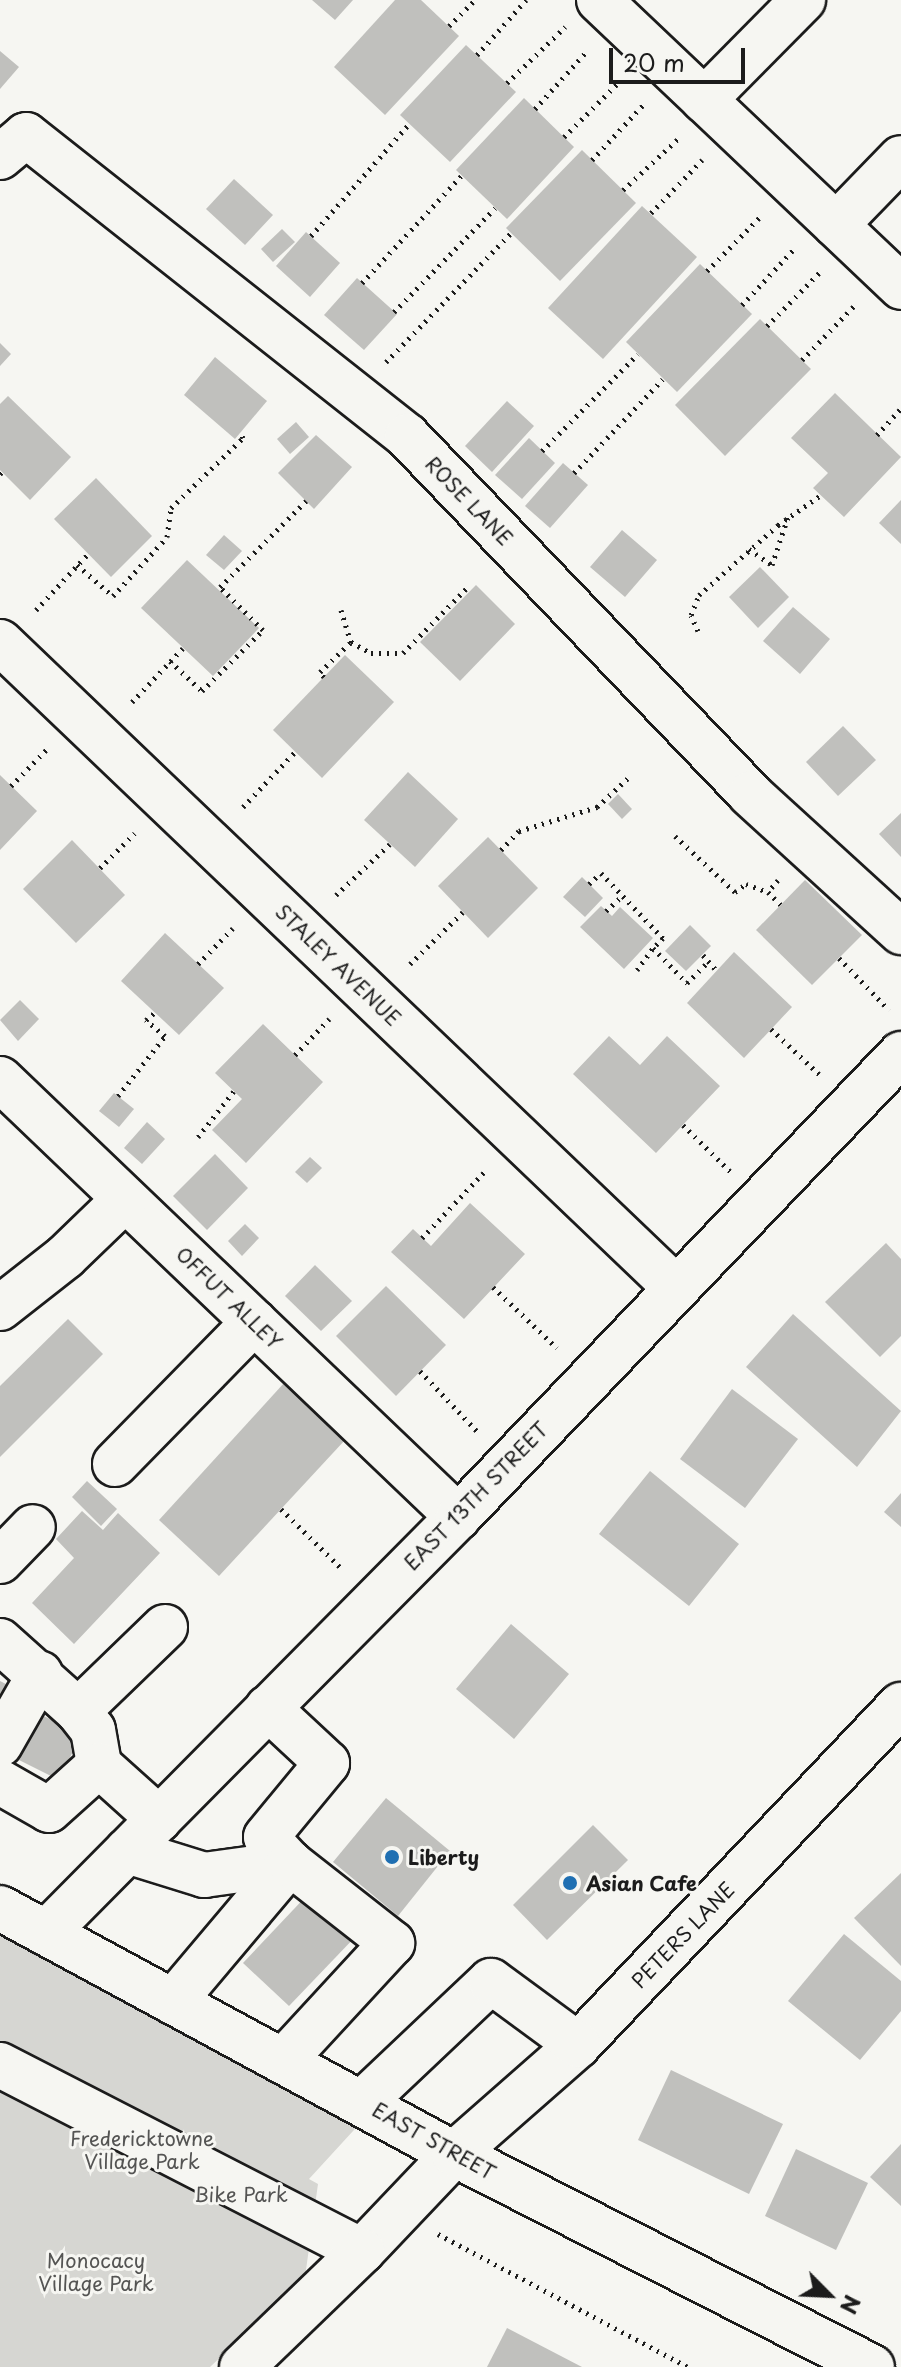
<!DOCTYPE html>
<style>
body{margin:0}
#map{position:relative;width:901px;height:2367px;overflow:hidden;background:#f6f6f2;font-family:"Playpen Sans",sans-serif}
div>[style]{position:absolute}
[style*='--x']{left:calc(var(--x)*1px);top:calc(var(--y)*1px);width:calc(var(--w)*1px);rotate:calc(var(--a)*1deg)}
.green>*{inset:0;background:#d6d6d2}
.building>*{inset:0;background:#c0c0bd}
.path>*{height:5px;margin-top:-2.5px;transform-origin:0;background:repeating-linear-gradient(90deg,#1c1c1c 0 2px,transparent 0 8px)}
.roads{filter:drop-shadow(2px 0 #1c1c1c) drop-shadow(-2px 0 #1c1c1c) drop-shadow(0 2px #1c1c1c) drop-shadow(0 -2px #1c1c1c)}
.minor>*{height:44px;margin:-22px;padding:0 22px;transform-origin:22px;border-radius:22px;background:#f6f6f2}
.major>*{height:44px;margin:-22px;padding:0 22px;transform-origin:22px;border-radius:22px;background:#f6f6f2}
.dots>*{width:22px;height:22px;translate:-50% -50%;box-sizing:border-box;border:4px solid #f6f6f2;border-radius:50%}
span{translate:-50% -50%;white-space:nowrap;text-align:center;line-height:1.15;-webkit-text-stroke:6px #f6f6f2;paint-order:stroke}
.street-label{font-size:20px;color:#1c1c1c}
.poi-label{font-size:20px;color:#1c1c1c;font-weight:700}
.left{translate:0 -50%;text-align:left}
.park-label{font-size:20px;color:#545453}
.north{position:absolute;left:789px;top:2255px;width:80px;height:80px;-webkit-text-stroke:6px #f6f6f2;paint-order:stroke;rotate:114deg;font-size:22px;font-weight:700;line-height:32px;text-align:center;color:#1c1c1c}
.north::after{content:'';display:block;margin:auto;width:28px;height:36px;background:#1c1c1c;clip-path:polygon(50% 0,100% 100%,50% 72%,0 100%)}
.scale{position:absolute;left:609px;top:48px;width:136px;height:36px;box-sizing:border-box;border:4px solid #1c1c1c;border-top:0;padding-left:10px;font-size:24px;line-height:28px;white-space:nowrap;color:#1c1c1c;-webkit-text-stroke:6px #f6f6f2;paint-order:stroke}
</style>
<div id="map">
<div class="green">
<i style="clip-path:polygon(0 1916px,375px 2107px,309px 2179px,318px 2184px,305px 2277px,210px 2367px,0 2367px)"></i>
</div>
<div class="building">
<i style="clip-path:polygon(312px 0,353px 0,335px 20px)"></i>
<i style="clip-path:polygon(395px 0,421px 0,459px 36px,385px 115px,334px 67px)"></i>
<i style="clip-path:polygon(466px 45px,516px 92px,450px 162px,400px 115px)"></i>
<i style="clip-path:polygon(0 51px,19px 67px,0 89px)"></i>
<i style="clip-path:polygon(524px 98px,574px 147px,507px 219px,456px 170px)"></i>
<i style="clip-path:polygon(582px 150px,636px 203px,560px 281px,506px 228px)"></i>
<i style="clip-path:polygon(234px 179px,273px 215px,245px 245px,206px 209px)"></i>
<i style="clip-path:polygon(642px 206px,697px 257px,603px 359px,548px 308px)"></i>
<i style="clip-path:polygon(282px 229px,295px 242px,273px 262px,261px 249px)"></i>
<i style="clip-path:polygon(306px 232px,340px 263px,310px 297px,276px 266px)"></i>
<i style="clip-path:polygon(700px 264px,752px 314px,677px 392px,626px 342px)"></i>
<i style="clip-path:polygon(357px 278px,397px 314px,364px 350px,324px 315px)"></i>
<i style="clip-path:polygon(760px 319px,811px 369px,725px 456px,675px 405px)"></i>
<i style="clip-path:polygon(0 343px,11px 354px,0 366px)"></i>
<i style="clip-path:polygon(215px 357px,267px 401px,235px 439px,184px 395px)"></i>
<i style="clip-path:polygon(835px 393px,901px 457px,844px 517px,813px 488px,828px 473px,791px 438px)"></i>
<i style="clip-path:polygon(8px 396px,71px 457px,30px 500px,0 470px,0 404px)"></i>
<i style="clip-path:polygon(507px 401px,534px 426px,492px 472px,465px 446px)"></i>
<i style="clip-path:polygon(296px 422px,309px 437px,290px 454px,277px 439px)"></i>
<i style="clip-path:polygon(316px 435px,352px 467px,314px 509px,278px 473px)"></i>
<i style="clip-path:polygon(529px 438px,555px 463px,522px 499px,495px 475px)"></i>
<i style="clip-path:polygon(563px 463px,588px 485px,550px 528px,525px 506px)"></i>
<i style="clip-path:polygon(96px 478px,152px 536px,111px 577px,54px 519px)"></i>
<i style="clip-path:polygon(901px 500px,901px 544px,879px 523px)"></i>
<i style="clip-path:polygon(622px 530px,657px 560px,625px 597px,590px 567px)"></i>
<i style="clip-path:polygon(224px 535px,242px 551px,224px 570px,206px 555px)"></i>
<i style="clip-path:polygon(187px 560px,259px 628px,213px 676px,141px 608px)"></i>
<i style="clip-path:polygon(760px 567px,789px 597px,758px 628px,729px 597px)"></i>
<i style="clip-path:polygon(476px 585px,515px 624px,460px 681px,420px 642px)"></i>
<i style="clip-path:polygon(793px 607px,830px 639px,800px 674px,763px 641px)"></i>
<i style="clip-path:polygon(345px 655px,394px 702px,322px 778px,273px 730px)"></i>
<i style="clip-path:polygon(843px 726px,876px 760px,838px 796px,806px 762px)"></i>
<i style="clip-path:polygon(408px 772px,458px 819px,415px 867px,364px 820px)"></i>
<i style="clip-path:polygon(0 775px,37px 811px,0 850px)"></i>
<i style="clip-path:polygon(618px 794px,632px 809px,622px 819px,608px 804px)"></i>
<i style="clip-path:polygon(901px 813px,901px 857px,879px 834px)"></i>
<i style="clip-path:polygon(488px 837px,538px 888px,488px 938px,438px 886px)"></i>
<i style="clip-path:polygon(72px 840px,125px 895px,76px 943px,23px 889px)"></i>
<i style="clip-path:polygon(582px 877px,603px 898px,585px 917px,563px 897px)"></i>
<i style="clip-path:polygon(805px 880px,862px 935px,812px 985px,756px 930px)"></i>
<i style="clip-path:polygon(601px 906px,612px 916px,620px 907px,653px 938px,624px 969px,580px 927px)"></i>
<i style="clip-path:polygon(690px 925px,711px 946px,686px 971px,665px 951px)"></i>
<i style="clip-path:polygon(165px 933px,224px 988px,179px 1035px,121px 981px)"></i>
<i style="clip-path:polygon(734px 952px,792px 1007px,744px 1058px,687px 1003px)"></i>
<i style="clip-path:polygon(20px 1000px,39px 1019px,18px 1041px,0 1020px)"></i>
<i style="clip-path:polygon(263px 1024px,323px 1082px,246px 1163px,212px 1130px,242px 1099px,215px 1073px)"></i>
<i style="clip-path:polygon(609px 1036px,640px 1065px,667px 1036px,720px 1086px,656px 1153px,573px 1074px)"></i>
<i style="clip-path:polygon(114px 1093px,134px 1109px,119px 1127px,99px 1111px)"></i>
<i style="clip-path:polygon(147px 1122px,165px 1139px,142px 1164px,124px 1148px)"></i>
<i style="clip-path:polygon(215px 1154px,248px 1188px,207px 1230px,173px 1196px)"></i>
<i style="clip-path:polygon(310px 1157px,322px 1168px,307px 1183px,295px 1172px)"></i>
<i style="clip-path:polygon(470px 1203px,525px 1254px,464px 1319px,391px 1252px,413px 1229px,431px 1246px)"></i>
<i style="clip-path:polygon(245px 1224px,259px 1238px,242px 1256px,228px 1241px)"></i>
<i style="clip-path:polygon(886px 1243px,901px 1259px,901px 1336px,880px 1357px,825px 1302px)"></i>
<i style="clip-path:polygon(315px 1265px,352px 1301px,321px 1331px,285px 1296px)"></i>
<i style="clip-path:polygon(386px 1286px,446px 1345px,396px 1396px,336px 1336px)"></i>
<i style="clip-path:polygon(793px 1314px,901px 1411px,857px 1467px,746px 1367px)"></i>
<i style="clip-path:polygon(68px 1319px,103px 1354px,0 1457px,0 1386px)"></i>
<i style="clip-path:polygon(284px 1383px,345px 1440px,219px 1576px,159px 1520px)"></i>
<i style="clip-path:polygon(732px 1389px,798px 1439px,745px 1508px,680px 1459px)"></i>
<i style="clip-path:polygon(650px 1471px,739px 1544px,689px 1606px,599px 1534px)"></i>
<i style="clip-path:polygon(87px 1481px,117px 1509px,101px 1526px,72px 1497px)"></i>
<i style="clip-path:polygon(901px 1493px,901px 1527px,884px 1512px)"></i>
<i style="clip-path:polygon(82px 1511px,103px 1530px,118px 1513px,160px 1553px,74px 1644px,32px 1603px,74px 1558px,56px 1539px)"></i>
<i style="clip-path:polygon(511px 1624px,569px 1674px,514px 1739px,456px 1689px)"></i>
<i style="clip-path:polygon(0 1681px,12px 1687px,0 1710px)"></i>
<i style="clip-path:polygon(36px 1712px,81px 1735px,59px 1780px,13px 1757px)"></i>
<i style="clip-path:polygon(386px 1798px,450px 1851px,398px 1916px,333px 1862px)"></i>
<i style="clip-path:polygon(593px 1825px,628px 1860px,547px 1940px,513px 1905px)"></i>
<i style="clip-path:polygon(901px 1873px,901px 1966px,854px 1918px)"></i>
<i style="clip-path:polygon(311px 1891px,357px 1935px,289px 2006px,243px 1963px)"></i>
<i style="clip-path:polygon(844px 1934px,901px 1981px,901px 2011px,860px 2060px,788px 2001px)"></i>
<i style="clip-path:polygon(671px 2070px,783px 2124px,749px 2194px,638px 2140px)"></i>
<i style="clip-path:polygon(901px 2144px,901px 2206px,870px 2177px)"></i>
<i style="clip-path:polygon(796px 2149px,868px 2183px,836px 2250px,765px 2216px)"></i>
<i style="clip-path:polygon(507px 2328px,582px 2367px,487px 2367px)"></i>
</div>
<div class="path">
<i style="--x:449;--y:26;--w:37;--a:-45"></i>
<i style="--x:477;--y:55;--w:74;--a:-48.3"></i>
<i style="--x:507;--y:83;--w:81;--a:-44"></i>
<i style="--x:535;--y:109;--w:79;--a:-48.1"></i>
<i style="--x:564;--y:137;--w:79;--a:-45"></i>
<i style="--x:592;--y:160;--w:76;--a:-47.1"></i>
<i style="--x:623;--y:190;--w:76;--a:-42.9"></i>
<i style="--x:651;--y:213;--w:74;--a:-46.1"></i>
<i style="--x:311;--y:236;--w:149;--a:-48.8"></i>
<i style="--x:707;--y:271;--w:77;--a:-45.5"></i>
<i style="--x:362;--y:283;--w:146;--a:-47.2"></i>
<i style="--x:742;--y:305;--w:78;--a:-47.1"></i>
<i style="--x:394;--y:312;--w:145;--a:-45.8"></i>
<i style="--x:767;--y:326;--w:76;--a:-45.5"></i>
<i style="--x:802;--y:360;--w:76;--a:-46.1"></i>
<i style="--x:386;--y:362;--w:180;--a:-45.9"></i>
<i style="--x:877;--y:435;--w:36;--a:-48"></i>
<i style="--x:542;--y:451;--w:136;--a:-45.3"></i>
<i style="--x:574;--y:473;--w:129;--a:-46.6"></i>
<i style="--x:0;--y:474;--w:3;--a:-45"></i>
<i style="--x:749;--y:549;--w:28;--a:35"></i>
<i style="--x:772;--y:565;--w:51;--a:-71.6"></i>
<i style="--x:77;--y:565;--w:48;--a:40.7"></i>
<i style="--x:113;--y:596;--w:80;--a:-47.5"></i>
<i style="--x:167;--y:537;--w:29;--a:-82"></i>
<i style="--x:171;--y:508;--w:100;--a:-44.2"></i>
<i style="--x:243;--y:438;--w:5;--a:-112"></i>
<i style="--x:36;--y:610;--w:76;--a:-47.1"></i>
<i style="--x:341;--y:610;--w:34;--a:73"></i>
<i style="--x:351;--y:642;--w:23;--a:29"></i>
<i style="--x:371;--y:653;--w:32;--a:0"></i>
<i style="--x:403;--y:653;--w:90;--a:-45.5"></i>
<i style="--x:698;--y:631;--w:17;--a:-114"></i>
<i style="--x:691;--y:615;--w:22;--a:-68"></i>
<i style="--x:699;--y:595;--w:106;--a:-41.5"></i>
<i style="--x:778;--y:525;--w:52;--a:-34.9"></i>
<i style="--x:170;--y:661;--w:44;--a:43.2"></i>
<i style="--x:202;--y:691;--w:86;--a:-45"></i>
<i style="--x:263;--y:630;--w:61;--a:-135"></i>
<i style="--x:220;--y:587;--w:122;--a:-45"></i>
<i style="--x:324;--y:677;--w:6;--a:-129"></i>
<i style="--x:320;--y:672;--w:43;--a:-44.1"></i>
<i style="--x:132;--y:702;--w:74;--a:-46.6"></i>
<i style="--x:11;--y:786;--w:52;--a:-45.8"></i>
<i style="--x:243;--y:807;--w:76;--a:-46.6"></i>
<i style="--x:675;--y:836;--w:82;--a:43"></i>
<i style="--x:735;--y:892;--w:14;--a:-36"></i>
<i style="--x:746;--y:884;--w:23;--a:20"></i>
<i style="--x:501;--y:850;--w:26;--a:-47"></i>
<i style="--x:519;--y:831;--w:82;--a:-17.1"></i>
<i style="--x:597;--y:807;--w:42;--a:-43.1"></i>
<i style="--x:100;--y:868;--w:49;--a:-45"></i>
<i style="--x:778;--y:880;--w:16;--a:130"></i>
<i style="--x:768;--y:892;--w:18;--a:45"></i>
<i style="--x:589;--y:884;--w:16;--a:-43"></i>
<i style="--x:601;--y:873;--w:90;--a:46.4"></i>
<i style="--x:663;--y:938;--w:14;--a:135"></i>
<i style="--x:653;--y:948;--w:49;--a:45.8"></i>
<i style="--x:687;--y:983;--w:30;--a:-45"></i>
<i style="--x:336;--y:895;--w:74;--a:-43.4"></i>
<i style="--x:606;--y:911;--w:22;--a:-43"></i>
<i style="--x:703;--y:955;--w:21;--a:49"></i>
<i style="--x:839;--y:958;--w:72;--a:46.1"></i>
<i style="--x:198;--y:964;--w:50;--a:-45.8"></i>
<i style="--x:410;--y:964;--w:74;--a:-44.5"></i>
<i style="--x:637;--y:970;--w:27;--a:-54"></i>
<i style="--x:771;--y:1029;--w:66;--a:43.2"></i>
<i style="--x:295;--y:1055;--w:50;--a:-46.6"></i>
<i style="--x:118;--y:1096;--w:76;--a:-51.9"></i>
<i style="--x:165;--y:1036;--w:25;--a:-140"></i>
<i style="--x:146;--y:1020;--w:11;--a:-41"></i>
<i style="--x:683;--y:1125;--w:66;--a:44.4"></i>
<i style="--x:198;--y:1137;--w:58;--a:-52"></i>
<i style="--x:422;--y:1238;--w:95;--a:-46.7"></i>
<i style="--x:493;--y:1287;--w:88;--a:43.6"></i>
<i style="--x:420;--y:1371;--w:83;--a:46.5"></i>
<i style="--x:281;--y:1509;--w:86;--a:44.5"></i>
<i style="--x:438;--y:2234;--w:283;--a:28"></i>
</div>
<div class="roads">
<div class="minor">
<i style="--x:704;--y:100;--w:141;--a:-45.3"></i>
<i style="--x:0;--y:157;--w:34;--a:-40"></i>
<i style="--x:26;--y:135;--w:486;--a:38.3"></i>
<i style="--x:407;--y:436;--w:496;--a:46.2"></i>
<i style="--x:750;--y:794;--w:205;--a:42.4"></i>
<i style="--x:836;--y:225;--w:93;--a:-45.9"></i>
<i style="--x:0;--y:642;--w:934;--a:43.7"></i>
<i style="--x:0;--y:1079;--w:634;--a:43.72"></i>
<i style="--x:0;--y:1308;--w:83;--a:-38.1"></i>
<i style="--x:65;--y:1257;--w:83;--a:-44"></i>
<i style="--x:115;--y:1464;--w:199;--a:-45.6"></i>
<i style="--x:0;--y:1561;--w:47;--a:-45.9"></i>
<i style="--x:0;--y:1641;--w:105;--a:41.9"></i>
<i style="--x:78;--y:1711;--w:24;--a:52"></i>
<i style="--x:93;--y:1730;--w:36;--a:80"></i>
<i style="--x:99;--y:1765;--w:81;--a:42"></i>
<i style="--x:78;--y:1711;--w:121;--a:-44"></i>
<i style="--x:0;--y:1744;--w:81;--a:-60.3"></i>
<i style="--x:0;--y:1782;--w:56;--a:29.7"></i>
<i style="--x:49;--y:1810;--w:67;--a:-42"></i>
<i style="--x:127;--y:1851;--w:81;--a:17.3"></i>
<i style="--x:204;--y:1875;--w:87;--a:-7.9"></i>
<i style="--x:290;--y:1863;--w:35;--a:-133"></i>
<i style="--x:266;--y:1837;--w:96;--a:-50.5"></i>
<i style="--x:327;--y:1763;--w:81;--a:-137"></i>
<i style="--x:46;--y:1933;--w:585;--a:-45.28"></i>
<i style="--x:458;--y:1517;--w:641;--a:-46.26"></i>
<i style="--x:173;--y:2002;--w:182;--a:-49.9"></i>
<i style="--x:290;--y:1863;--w:130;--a:38.1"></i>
<i style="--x:392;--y:1943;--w:161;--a:132.7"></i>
<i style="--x:0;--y:2065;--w:407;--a:27.2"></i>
<i style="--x:362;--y:2251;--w:134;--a:-46.5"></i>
<i style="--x:454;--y:2154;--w:165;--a:-41.3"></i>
<i style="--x:578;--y:2045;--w:469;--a:-46.5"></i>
<i style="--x:363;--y:2102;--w:176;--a:-43.4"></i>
<i style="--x:491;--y:1981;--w:108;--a:36.3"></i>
<i style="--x:242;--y:2367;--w:167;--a:-44"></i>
</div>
<div class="major">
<i style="--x:599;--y:0;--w:417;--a:43.5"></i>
<i style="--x:0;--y:1908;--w:516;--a:28.45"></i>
<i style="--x:454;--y:2154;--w:469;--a:27"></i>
</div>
</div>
<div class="dots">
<i style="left:392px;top:1857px;background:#1f6fb2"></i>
<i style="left:570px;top:1883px;background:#1f6fb2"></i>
</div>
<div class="street-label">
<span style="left:469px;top:501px;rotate:46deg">ROSE LANE</span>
<span style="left:338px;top:965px;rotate:44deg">STALEY AVENUE</span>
<span style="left:229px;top:1298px;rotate:44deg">OFFUT ALLEY</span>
<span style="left:476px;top:1496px;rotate:-46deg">EAST 13TH STREET</span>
<span style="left:683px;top:1935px;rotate:-46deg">PETERS LANE</span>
<span style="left:434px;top:2141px;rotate:29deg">EAST STREET</span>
</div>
<div class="poi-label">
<span class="left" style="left:408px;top:1857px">Liberty</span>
<span class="left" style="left:586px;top:1883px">Asian Cafe</span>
</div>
<div class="park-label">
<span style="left:142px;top:2150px">Fredericktowne<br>Village Park</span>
<span style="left:241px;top:2194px">Bike Park</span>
<span style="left:96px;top:2272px">Monocacy<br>Village Park</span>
</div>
<div class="north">N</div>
<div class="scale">20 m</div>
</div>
